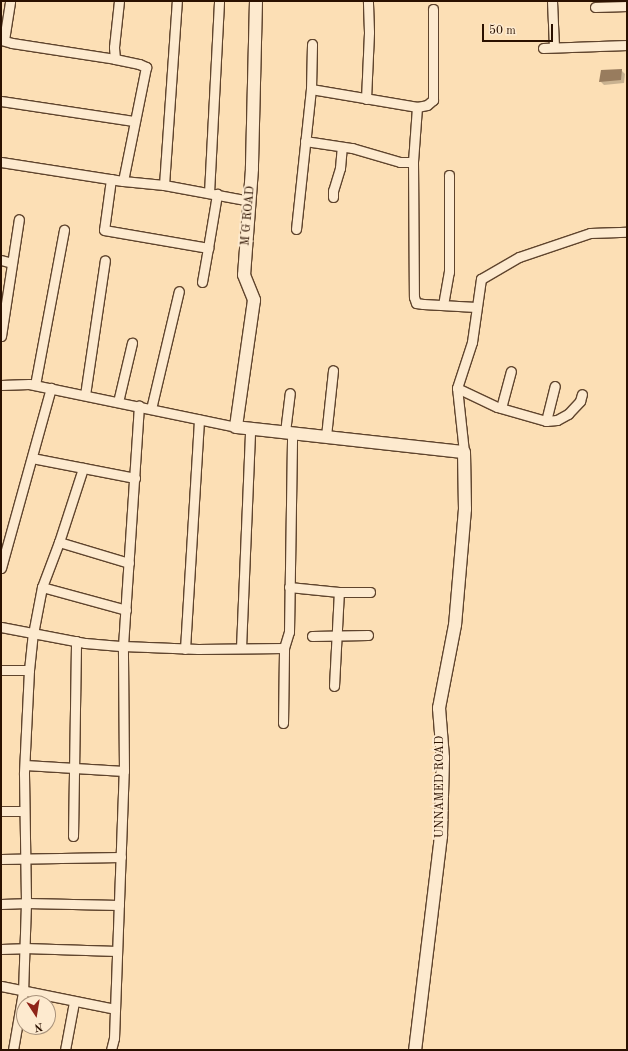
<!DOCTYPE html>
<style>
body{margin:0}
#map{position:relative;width:628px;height:1051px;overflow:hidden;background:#fcdfb5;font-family:"Old Standard TT",serif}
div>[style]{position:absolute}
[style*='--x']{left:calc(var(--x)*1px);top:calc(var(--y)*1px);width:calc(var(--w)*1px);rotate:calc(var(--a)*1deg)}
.shadow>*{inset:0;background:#0003}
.building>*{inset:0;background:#987c5e}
.roads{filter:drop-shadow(1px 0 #5f442d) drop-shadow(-1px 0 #5f442d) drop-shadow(0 1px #5f442d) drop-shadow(0 -1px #5f442d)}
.street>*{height:9px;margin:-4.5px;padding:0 4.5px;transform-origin:4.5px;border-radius:4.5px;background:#fdeacf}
.secondary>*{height:12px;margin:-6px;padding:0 6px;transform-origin:6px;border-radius:6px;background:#fdeacf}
span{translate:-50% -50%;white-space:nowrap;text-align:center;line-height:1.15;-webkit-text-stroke:4px #fdeacf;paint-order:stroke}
.street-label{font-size:12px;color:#2b1100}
.frame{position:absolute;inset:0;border:2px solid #2b1100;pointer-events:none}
.north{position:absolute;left:16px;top:995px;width:40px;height:40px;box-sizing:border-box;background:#fdeacf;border:1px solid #a9937c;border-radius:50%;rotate:168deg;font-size:11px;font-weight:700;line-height:16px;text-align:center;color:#2b1100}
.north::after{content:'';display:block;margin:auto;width:14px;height:18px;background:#8f2418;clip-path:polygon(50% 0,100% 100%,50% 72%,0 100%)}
.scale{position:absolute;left:482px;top:24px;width:71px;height:18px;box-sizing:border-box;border:2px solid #2b1100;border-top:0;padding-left:5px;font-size:12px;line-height:14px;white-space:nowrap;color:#2b1100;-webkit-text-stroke:3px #fdeacf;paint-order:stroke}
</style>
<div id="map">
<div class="shadow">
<i style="clip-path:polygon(621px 70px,625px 74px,624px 83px,604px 85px,600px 81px)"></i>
</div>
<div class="building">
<i style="clip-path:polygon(622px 69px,621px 80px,599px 82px,601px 70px)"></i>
</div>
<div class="roads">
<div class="street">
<i style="--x:552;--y:1;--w:46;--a:87.5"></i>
<i style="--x:595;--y:7;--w:32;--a:-2"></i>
<i style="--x:1;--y:40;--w:11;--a:15"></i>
<i style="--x:12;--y:43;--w:104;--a:8.8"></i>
<i style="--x:115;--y:59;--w:25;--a:12"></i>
<i style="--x:139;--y:64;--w:8;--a:23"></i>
<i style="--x:146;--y:67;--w:116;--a:101.4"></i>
<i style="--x:4;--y:40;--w:39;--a:-81"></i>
<i style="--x:543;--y:48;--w:84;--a:-2"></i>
<i style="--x:115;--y:59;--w:12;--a:-95"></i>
<i style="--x:114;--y:47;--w:46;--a:-83.8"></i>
<i style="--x:311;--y:89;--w:108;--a:9.6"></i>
<i style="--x:417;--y:107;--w:10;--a:-11"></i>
<i style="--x:427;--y:105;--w:8;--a:-40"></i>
<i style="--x:433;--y:100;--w:91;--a:-90"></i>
<i style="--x:366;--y:99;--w:67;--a:-87.4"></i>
<i style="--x:369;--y:32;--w:31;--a:-92"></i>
<i style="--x:1;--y:101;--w:134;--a:8.6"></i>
<i style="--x:417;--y:107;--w:55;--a:94.2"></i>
<i style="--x:413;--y:162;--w:135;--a:89.6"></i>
<i style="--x:414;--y:297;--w:6;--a:72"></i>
<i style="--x:416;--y:303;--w:7;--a:8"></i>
<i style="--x:423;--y:304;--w:53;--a:3.2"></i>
<i style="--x:305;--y:141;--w:48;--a:8.5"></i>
<i style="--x:352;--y:148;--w:50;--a:16.3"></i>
<i style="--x:400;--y:162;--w:13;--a:0"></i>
<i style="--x:1;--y:162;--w:123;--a:8.9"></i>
<i style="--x:123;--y:181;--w:41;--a:5.6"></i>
<i style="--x:164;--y:185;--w:87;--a:10.5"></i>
<i style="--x:111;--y:179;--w:51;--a:97.8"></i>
<i style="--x:104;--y:230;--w:106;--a:9.8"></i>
<i style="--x:208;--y:248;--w:55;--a:-80.5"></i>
<i style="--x:164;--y:185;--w:184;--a:-86"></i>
<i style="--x:209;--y:193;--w:192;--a:-87"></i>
<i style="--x:333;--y:197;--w:6;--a:-90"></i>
<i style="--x:333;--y:191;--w:24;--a:-73"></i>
<i style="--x:340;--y:168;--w:21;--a:-85"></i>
<i style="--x:296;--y:229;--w:141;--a:-83.9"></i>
<i style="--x:311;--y:89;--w:45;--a:-88.7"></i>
<i style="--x:1;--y:260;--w:11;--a:15"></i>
<i style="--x:202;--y:282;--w:35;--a:-80"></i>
<i style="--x:443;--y:305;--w:34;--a:-80"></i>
<i style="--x:449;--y:272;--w:97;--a:-90"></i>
<i style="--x:1;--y:336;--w:118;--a:-81.3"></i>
<i style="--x:1;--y:385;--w:28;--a:-2"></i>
<i style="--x:29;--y:384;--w:211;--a:11.7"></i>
<i style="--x:35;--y:385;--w:158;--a:-79.4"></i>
<i style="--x:457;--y:388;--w:44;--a:25.4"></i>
<i style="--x:497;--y:407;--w:51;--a:15.9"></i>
<i style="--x:546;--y:421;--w:11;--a:-5"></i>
<i style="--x:557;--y:420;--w:13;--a:-29"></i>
<i style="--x:568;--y:414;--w:18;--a:-47"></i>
<i style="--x:580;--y:401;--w:7;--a:-74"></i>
<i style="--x:85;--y:395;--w:136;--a:-81.6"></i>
<i style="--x:118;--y:402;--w:61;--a:-76.7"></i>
<i style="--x:501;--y:408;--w:38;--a:-75"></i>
<i style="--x:151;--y:409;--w:121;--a:-76.7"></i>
<i style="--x:546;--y:421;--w:36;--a:-76"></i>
<i style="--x:285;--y:432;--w:39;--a:-83"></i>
<i style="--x:326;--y:436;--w:66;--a:-83.9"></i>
<i style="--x:464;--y:452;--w:64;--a:-96.2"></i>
<i style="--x:457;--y:388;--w:48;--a:-71.9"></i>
<i style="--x:472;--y:342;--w:64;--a:-81.9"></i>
<i style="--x:481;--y:279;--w:44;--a:-30.1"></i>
<i style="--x:519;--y:257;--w:75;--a:-18.7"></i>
<i style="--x:590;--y:233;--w:37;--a:-2"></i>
<i style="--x:32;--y:458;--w:105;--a:11"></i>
<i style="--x:59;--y:542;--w:73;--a:16.7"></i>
<i style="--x:1;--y:568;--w:187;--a:-74.5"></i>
<i style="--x:42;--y:587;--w:87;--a:15.3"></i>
<i style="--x:289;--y:587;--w:50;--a:5.7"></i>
<i style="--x:339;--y:592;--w:31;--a:0"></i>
<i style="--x:1;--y:627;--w:86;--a:10.8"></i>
<i style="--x:85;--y:643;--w:38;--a:5"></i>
<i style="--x:123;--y:646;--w:75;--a:2.3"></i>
<i style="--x:198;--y:649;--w:86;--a:-0.7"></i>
<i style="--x:284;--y:648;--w:17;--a:-73"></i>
<i style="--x:289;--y:632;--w:199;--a:-89.1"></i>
<i style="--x:312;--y:636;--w:56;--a:-1"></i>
<i style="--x:241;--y:648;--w:219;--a:-87.6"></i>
<i style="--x:185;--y:649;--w:230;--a:-86.5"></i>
<i style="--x:1;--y:670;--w:28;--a:0"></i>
<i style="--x:29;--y:670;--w:104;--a:92.8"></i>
<i style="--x:24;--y:774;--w:129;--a:89.1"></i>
<i style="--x:26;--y:903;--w:89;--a:91.9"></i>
<i style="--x:23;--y:992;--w:59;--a:99.8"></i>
<i style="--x:29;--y:670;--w:36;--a:-84"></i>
<i style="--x:33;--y:634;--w:48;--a:-79.2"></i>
<i style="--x:42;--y:587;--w:48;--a:-69.3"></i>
<i style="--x:59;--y:542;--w:78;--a:-72"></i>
<i style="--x:334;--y:686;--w:94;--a:-87"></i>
<i style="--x:283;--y:723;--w:75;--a:-89.2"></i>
<i style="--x:25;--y:765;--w:99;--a:3.5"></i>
<i style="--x:1;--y:811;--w:23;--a:0"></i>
<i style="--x:73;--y:836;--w:195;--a:-89.1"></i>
<i style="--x:1;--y:859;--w:120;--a:-1"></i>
<i style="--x:1;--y:904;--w:25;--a:-2"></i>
<i style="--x:26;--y:903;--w:93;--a:1.2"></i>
<i style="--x:1;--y:949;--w:23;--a:-2"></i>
<i style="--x:24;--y:948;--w:93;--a:1.8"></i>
<i style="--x:1;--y:986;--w:116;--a:11.4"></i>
<i style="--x:65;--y:1050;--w:49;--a:-79.4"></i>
<i style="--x:111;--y:1050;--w:12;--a:-76"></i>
<i style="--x:114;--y:1038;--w:267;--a:-87.9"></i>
<i style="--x:124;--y:771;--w:125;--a:-90.5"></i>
<i style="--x:123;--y:646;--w:241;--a:-86.2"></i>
</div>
<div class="secondary">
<i style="--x:256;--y:1;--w:168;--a:91.4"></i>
<i style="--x:252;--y:169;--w:106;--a:94.3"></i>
<i style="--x:244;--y:275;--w:27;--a:68"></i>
<i style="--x:254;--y:300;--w:128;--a:98.1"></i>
<i style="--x:236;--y:427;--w:229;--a:6.3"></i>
<i style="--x:464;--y:452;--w:57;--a:89"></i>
<i style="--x:465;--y:509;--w:116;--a:94.9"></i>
<i style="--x:455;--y:625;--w:85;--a:100.9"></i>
<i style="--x:439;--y:708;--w:50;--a:85.4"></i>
<i style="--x:443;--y:758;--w:78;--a:91.5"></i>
<i style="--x:441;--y:836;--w:216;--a:96.9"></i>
</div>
</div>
<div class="street-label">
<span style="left:249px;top:216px;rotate:-85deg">M G ROAD</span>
<span style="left:441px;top:787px;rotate:-90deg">UNNAMED ROAD</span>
</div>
<div class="frame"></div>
<div class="north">N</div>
<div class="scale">50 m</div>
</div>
